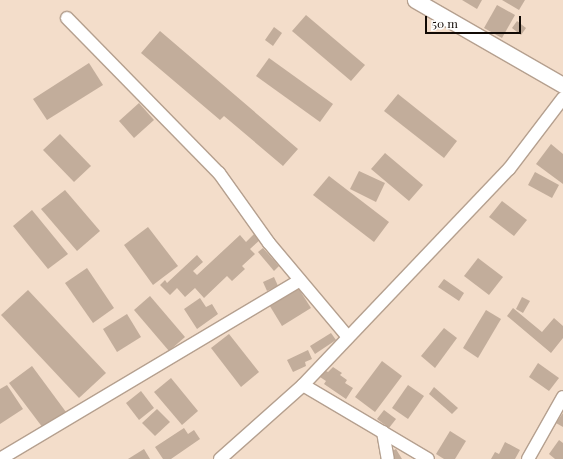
<!DOCTYPE html>
<style>
body{margin:0}
#map{position:relative;width:563px;height:459px;overflow:hidden;background:#f3ddca;font-family:"Playfair Display",serif}
div>[style]{position:absolute}
[style*='--x']{left:calc(var(--x)*1px);top:calc(var(--y)*1px);width:calc(var(--w)*1px);rotate:calc(var(--a)*1deg)}
.building>*{inset:0;background:#c2ad9b}
.roads{filter:drop-shadow(1px 0 #b5a08f) drop-shadow(-1px 0 #b5a08f) drop-shadow(0 1px #b5a08f) drop-shadow(0 -1px #b5a08f)}
.minor>*{height:12px;margin:-6px;padding:0 6px;transform-origin:6px;border-radius:6px;background:#fff}
.tertiary>*{height:15px;margin:-7.5px;padding:0 7.5px;transform-origin:7.5px;border-radius:7.5px;background:#fff}
span{translate:-50% -50%;white-space:nowrap;text-align:center;line-height:1.15;-webkit-text-stroke:4px #fff;paint-order:stroke}
.scale{position:absolute;left:425px;top:16px;width:96px;height:18px;box-sizing:border-box;border:2px solid #110a05;border-top:0;padding-left:5px;font-size:12px;line-height:14px;white-space:nowrap;color:#110a05;-webkit-text-stroke:3px #fff;paint-order:stroke}
</style>
<div id="map">
<div class="building">
<i style="clip-path:polygon(462px 0,482px 0,477px 9px)"></i>
<i style="clip-path:polygon(502px 0,525px 0,519px 10px)"></i>
<i style="clip-path:polygon(497px 5px,515px 15px,502px 38px,484px 28px)"></i>
<i style="clip-path:polygon(306px 15px,365px 65px,351px 81px,292px 31px)"></i>
<i style="clip-path:polygon(517px 21px,526px 28px,521px 35px,512px 28px)"></i>
<i style="clip-path:polygon(274px 27px,282px 33px,273px 46px,265px 40px)"></i>
<i style="clip-path:polygon(160px 31px,298px 149px,283px 166px,224px 116px,220px 120px,141px 53px)"></i>
<i style="clip-path:polygon(269px 58px,333px 104px,320px 122px,256px 76px)"></i>
<i style="clip-path:polygon(89px 63px,103px 85px,47px 120px,33px 99px)"></i>
<i style="clip-path:polygon(398px 94px,457px 141px,444px 158px,384px 111px)"></i>
<i style="clip-path:polygon(139px 103px,154px 120px,134px 138px,119px 121px)"></i>
<i style="clip-path:polygon(60px 134px,91px 166px,74px 182px,43px 150px)"></i>
<i style="clip-path:polygon(551px 144px,563px 154px,563px 184px,536px 164px)"></i>
<i style="clip-path:polygon(385px 153px,423px 185px,409px 201px,371px 169px)"></i>
<i style="clip-path:polygon(359px 171px,385px 183px,376px 202px,350px 189px)"></i>
<i style="clip-path:polygon(535px 172px,559px 185px,552px 198px,528px 185px)"></i>
<i style="clip-path:polygon(329px 176px,389px 222px,374px 242px,313px 195px)"></i>
<i style="clip-path:polygon(65px 190px,100px 231px,77px 251px,41px 209px)"></i>
<i style="clip-path:polygon(502px 201px,527px 220px,514px 236px,489px 217px)"></i>
<i style="clip-path:polygon(32px 210px,68px 254px,48px 269px,13px 226px)"></i>
<i style="clip-path:polygon(148px 227px,178px 266px,153px 285px,124px 245px)"></i>
<i style="clip-path:polygon(255px 233px,261px 239px,250px 249px,255px 254px,242px 266px,245px 269px,232px 281px,227px 276px,204px 298px,195px 288px,185px 297px,177px 288px,170px 295px,160px 285px,165px 280px,167px 283px,197px 255px,203px 262px,193px 271px,197px 275px,240px 235px,246px 242px)"></i>
<i style="clip-path:polygon(263px 248px,279px 266px,274px 271px,258px 252px)"></i>
<i style="clip-path:polygon(478px 258px,503px 277px,489px 295px,464px 276px)"></i>
<i style="clip-path:polygon(87px 268px,114px 308px,93px 323px,65px 283px)"></i>
<i style="clip-path:polygon(274px 277px,278px 286px,267px 291px,263px 282px)"></i>
<i style="clip-path:polygon(444px 279px,464px 293px,459px 301px,438px 287px)"></i>
<i style="clip-path:polygon(297px 286px,311px 308px,282px 326px,268px 303px)"></i>
<i style="clip-path:polygon(28px 290px,106px 373px,79px 398px,1px 315px)"></i>
<i style="clip-path:polygon(150px 296px,185px 337px,169px 351px,134px 310px)"></i>
<i style="clip-path:polygon(522px 297px,530px 301px,523px 313px,516px 309px)"></i>
<i style="clip-path:polygon(200px 298px,206px 307px,212px 304px,218px 314px,197px 329px,184px 309px)"></i>
<i style="clip-path:polygon(513px 308px,542px 332px,554px 318px,563px 326px,563px 338px,551px 353px,507px 316px)"></i>
<i style="clip-path:polygon(486px 310px,501px 319px,478px 358px,463px 348px)"></i>
<i style="clip-path:polygon(127px 314px,141px 337px,117px 352px,103px 329px)"></i>
<i style="clip-path:polygon(444px 328px,457px 338px,435px 368px,421px 356px)"></i>
<i style="clip-path:polygon(331px 333px,336px 340px,315px 354px,310px 346px)"></i>
<i style="clip-path:polygon(229px 334px,259px 372px,241px 387px,211px 348px)"></i>
<i style="clip-path:polygon(308px 350px,312px 359px,305px 362px,306px 366px,293px 372px,287px 360px)"></i>
<i style="clip-path:polygon(382px 361px,402px 376px,375px 412px,355px 397px)"></i>
<i style="clip-path:polygon(538px 363px,559px 378px,549px 391px,529px 377px)"></i>
<i style="clip-path:polygon(32px 366px,66px 412px,43px 428px,9px 383px)"></i>
<i style="clip-path:polygon(333px 367px,342px 373px,340px 375px,347px 380px,345px 383px,353px 388px,346px 399px,324px 384px,326px 381px,320px 377px,324px 370px,328px 372px)"></i>
<i style="clip-path:polygon(171px 378px,198px 411px,182px 425px,154px 392px)"></i>
<i style="clip-path:polygon(7px 385px,23px 409px,0 424px,0 389px)"></i>
<i style="clip-path:polygon(408px 385px,424px 396px,408px 419px,392px 408px)"></i>
<i style="clip-path:polygon(434px 387px,458px 408px,452px 414px,429px 394px)"></i>
<i style="clip-path:polygon(141px 391px,154px 408px,139px 420px,126px 403px)"></i>
<i style="clip-path:polygon(157px 409px,170px 422px,155px 436px,142px 423px)"></i>
<i style="clip-path:polygon(384px 410px,396px 419px,389px 428px,377px 419px)"></i>
<i style="clip-path:polygon(563px 413px,563px 427px,556px 423px)"></i>
<i style="clip-path:polygon(184px 428px,188px 434px,194px 430px,200px 439px,171px 459px,163px 459px,155px 447px)"></i>
<i style="clip-path:polygon(450px 431px,466px 441px,455px 459px,444px 459px,436px 454px)"></i>
<i style="clip-path:polygon(559px 440px,563px 443px,563px 459px,555px 459px,549px 454px)"></i>
<i style="clip-path:polygon(505px 442px,520px 450px,515px 459px,491px 459px,495px 452px,499px 454px)"></i>
<i style="clip-path:polygon(144px 449px,150px 459px,128px 459px)"></i>
<i style="clip-path:polygon(396px 449px,402px 459px,394px 459px,390px 452px)"></i>
</div>
<div class="roads">
<div class="minor">
<i style="--x:67;--y:18;--w:217;--a:45.6"></i>
<i style="--x:219;--y:173;--w:86;--a:54.5"></i>
<i style="--x:269;--y:243;--w:123;--a:50"></i>
<i style="--x:303;--y:385;--w:145;--a:30.6"></i>
<i style="--x:383;--y:432;--w:27;--a:80"></i>
<i style="--x:0;--y:459;--w:349;--a:-30.8"></i>
<i style="--x:220;--y:459;--w:111;--a:-41.7"></i>
<i style="--x:303;--y:385;--w:298;--a:-46.4"></i>
<i style="--x:509;--y:169;--w:89;--a:-52.7"></i>
<i style="--x:528;--y:459;--w:71;--a:-60.6"></i>
</div>
<div class="tertiary">
<i style="--x:415;--y:0;--w:171;--a:29.9"></i>
</div>
</div>
<div class="scale">50 m</div>
</div>
